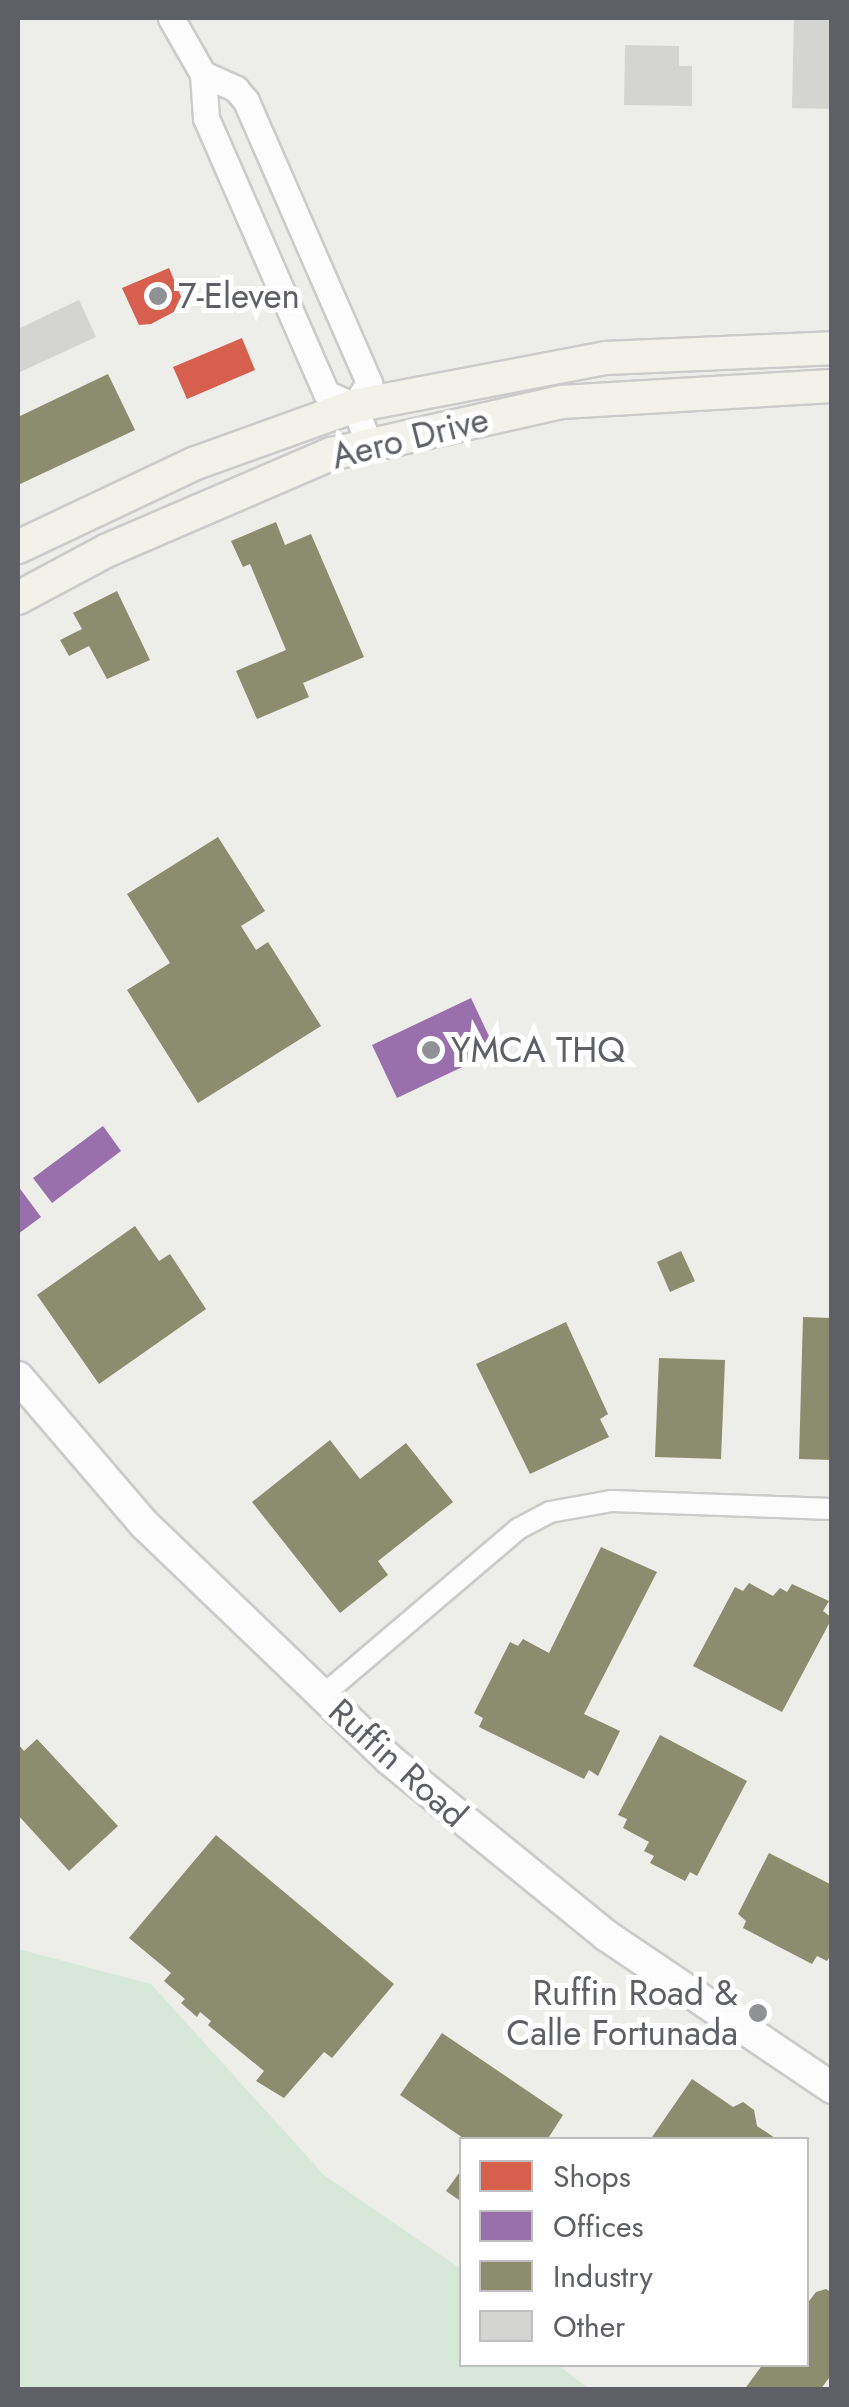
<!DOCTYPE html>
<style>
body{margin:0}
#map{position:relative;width:849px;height:2407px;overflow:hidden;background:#edede9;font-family:Jost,sans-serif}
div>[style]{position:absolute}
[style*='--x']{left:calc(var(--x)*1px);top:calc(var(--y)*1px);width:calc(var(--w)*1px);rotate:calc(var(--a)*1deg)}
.green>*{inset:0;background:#d8e8d8}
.shops>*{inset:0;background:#d6604d}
.offices>*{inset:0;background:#9970ab}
.industry>*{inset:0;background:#8c8c6e}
.building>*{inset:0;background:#d4d4d2}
.roads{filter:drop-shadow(2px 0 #cbcbcb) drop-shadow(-2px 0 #cbcbcb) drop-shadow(0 2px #cbcbcb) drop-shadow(0 -2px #cbcbcb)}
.minor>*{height:20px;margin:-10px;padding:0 10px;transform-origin:10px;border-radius:10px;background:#fcfcfc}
.tertiary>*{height:25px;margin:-12.5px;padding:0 12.5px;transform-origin:12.5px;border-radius:12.5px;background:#fcfcfc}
.secondary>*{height:30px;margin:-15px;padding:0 15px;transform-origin:15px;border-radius:15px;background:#fcfcfc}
.primary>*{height:32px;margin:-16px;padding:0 16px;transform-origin:16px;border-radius:16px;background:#f2f2ea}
.dots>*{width:28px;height:28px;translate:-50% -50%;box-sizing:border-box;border:5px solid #fff;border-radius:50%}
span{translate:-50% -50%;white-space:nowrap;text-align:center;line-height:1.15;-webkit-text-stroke:10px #fff;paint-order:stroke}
.poi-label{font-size:35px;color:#5e6066}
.left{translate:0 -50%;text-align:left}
.right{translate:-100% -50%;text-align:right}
.street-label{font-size:35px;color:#5e6066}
.frame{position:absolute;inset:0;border:20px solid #5e6066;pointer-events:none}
.legend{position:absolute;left:459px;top:2137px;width:350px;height:230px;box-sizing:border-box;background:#fff;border:2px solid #bfbfc2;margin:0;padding:12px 18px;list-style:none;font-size:30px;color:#5e6066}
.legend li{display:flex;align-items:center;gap:20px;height:50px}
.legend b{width:50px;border:2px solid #bfbfc2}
</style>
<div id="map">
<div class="green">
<i style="clip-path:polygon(18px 1949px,151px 1984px,324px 2175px,461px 2269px,462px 2364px,558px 2365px,589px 2389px,18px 2389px)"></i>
</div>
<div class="shops">
<i style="clip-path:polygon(169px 268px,185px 306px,151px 324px,139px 325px,122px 288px)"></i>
<i style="clip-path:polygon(242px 338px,255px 370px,187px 399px,173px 367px)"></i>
</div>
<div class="offices">
<i style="clip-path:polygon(471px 998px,496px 1051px,397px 1098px,372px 1045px)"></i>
<i style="clip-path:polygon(103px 1126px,121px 1151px,52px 1203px,33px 1178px)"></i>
<i style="clip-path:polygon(18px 1186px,41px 1217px,18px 1234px)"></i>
</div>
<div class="industry">
<i style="clip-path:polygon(108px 374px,135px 430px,18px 485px,18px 417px)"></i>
<i style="clip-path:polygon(276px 522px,285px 545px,311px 534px,364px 657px,303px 683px,309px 697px,257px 719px,236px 671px,286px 650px,250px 564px,243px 567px,231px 541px)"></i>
<i style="clip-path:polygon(117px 591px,150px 660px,107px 679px,89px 646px,69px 656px,60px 640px,82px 629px,73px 613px)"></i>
<i style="clip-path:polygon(218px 837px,265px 911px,241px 926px,256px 950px,268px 942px,321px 1026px,198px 1103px,127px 990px,170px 963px,127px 894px)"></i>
<i style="clip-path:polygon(135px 1226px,159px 1261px,170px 1254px,206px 1309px,99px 1384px,37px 1295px)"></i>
<i style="clip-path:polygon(681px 1251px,695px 1281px,670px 1292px,657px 1262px)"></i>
<i style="clip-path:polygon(803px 1317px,832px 1318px,832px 1460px,799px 1459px)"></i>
<i style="clip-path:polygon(566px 1322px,608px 1414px,600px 1419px,609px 1437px,530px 1474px,476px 1364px)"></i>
<i style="clip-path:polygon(659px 1358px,725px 1360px,721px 1459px,655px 1457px)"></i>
<i style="clip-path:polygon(330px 1440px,360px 1479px,406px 1443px,453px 1502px,378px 1561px,388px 1575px,340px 1613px,252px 1502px)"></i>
<i style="clip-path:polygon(601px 1547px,657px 1572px,584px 1714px,620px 1731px,598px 1776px,589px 1770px,584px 1779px,479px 1727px,483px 1718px,474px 1713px,510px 1642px,518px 1646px,523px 1639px,549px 1653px)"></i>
<i style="clip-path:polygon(749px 1583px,773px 1596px,780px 1588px,787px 1592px,792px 1584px,829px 1601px,823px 1611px,832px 1618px,782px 1712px,693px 1666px,735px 1587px,743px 1591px)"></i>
<i style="clip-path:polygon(660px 1735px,747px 1781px,697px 1876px,690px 1872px,685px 1881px,650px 1863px,654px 1856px,644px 1851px,649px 1842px,623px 1828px,627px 1819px,618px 1815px)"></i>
<i style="clip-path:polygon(37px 1739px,118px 1826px,69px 1871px,18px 1815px,18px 1744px,24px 1751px)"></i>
<i style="clip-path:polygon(216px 1835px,394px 1984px,332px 2058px,324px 2052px,284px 2098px,256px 2081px,264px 2071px,208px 2025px,211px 2021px,200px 2012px,197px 2017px,181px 2003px,185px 1999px,164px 1981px,171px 1973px,129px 1938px)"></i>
<i style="clip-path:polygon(769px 1853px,832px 1885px,832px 1953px,827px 1961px,817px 1956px,812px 1964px,743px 1928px,746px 1921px,738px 1914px)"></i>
<i style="clip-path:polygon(442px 2033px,563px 2115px,547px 2140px,466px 2140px,400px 2095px)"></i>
<i style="clip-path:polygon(692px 2079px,733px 2107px,743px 2102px,754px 2110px,757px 2126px,778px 2140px,650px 2140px)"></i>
<i style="clip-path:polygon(462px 2169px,462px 2202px,446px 2191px)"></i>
<i style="clip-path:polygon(826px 2289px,832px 2293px,832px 2374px,820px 2390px,744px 2390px,763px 2364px,806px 2364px,806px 2305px,816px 2292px)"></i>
</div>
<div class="building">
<i style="clip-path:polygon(794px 18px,832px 18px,832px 109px,792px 108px)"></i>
<i style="clip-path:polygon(625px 45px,679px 46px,679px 66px,692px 66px,692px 106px,624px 105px)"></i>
<i style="clip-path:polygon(79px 300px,96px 337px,18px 373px,18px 329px)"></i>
</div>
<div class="roads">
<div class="minor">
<i style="--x:323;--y:1695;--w:256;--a:-40.4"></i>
<i style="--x:518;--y:1529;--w:36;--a:-28"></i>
<i style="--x:550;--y:1512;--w:63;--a:-10.1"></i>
<i style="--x:612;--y:1501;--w:220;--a:2.1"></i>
</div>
<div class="tertiary">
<i style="--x:171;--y:18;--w:64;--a:60.3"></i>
<i style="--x:203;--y:74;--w:44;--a:86.1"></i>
<i style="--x:206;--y:118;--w:300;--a:66.4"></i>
<i style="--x:326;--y:393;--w:31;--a:25"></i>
<i style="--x:354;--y:406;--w:43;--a:68.2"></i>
<i style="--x:203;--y:74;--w:36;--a:24"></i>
<i style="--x:236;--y:89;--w:16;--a:50"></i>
<i style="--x:246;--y:101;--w:308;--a:66.4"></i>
<i style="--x:369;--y:383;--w:27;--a:123"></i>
</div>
<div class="secondary">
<i style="--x:18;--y:1377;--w:195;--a:49.4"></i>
<i style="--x:145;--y:1525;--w:338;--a:43.8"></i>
<i style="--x:389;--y:1759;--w:281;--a:39.1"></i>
<i style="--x:607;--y:1936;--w:272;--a:34"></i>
</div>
<div class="primary">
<i style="--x:18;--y:547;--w:197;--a:-25.3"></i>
<i style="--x:196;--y:463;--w:168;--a:-19.8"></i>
<i style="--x:354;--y:406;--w:257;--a:-10.8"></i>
<i style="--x:606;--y:358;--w:226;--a:-2.5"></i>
<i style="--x:18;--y:598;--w:102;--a:-28.1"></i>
<i style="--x:108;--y:550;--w:243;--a:-23.3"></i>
<i style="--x:331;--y:454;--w:237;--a:-12.7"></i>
<i style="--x:562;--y:402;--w:270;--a:-3.4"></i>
</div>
</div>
<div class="dots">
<i style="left:158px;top:296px;background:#909194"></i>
<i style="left:431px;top:1050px;background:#909194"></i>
<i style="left:758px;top:2013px;background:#909194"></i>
</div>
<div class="poi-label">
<span class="left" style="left:178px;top:296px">7-Eleven</span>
<span class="left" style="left:451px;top:1050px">YMCA THQ</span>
<span class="right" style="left:738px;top:2013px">Ruffin Road &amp;<br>Calle Fortunada</span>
</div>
<div class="street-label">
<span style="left:410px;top:438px;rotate:-14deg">Aero Drive</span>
<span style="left:398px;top:1763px;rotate:42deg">Ruffin Road</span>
</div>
<div class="frame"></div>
<ul class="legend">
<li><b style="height:28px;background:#d6604d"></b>Shops</li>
<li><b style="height:28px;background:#9970ab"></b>Offices</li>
<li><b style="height:28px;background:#8c8c6e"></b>Industry</li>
<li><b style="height:28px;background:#d4d4d2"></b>Other</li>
</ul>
</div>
